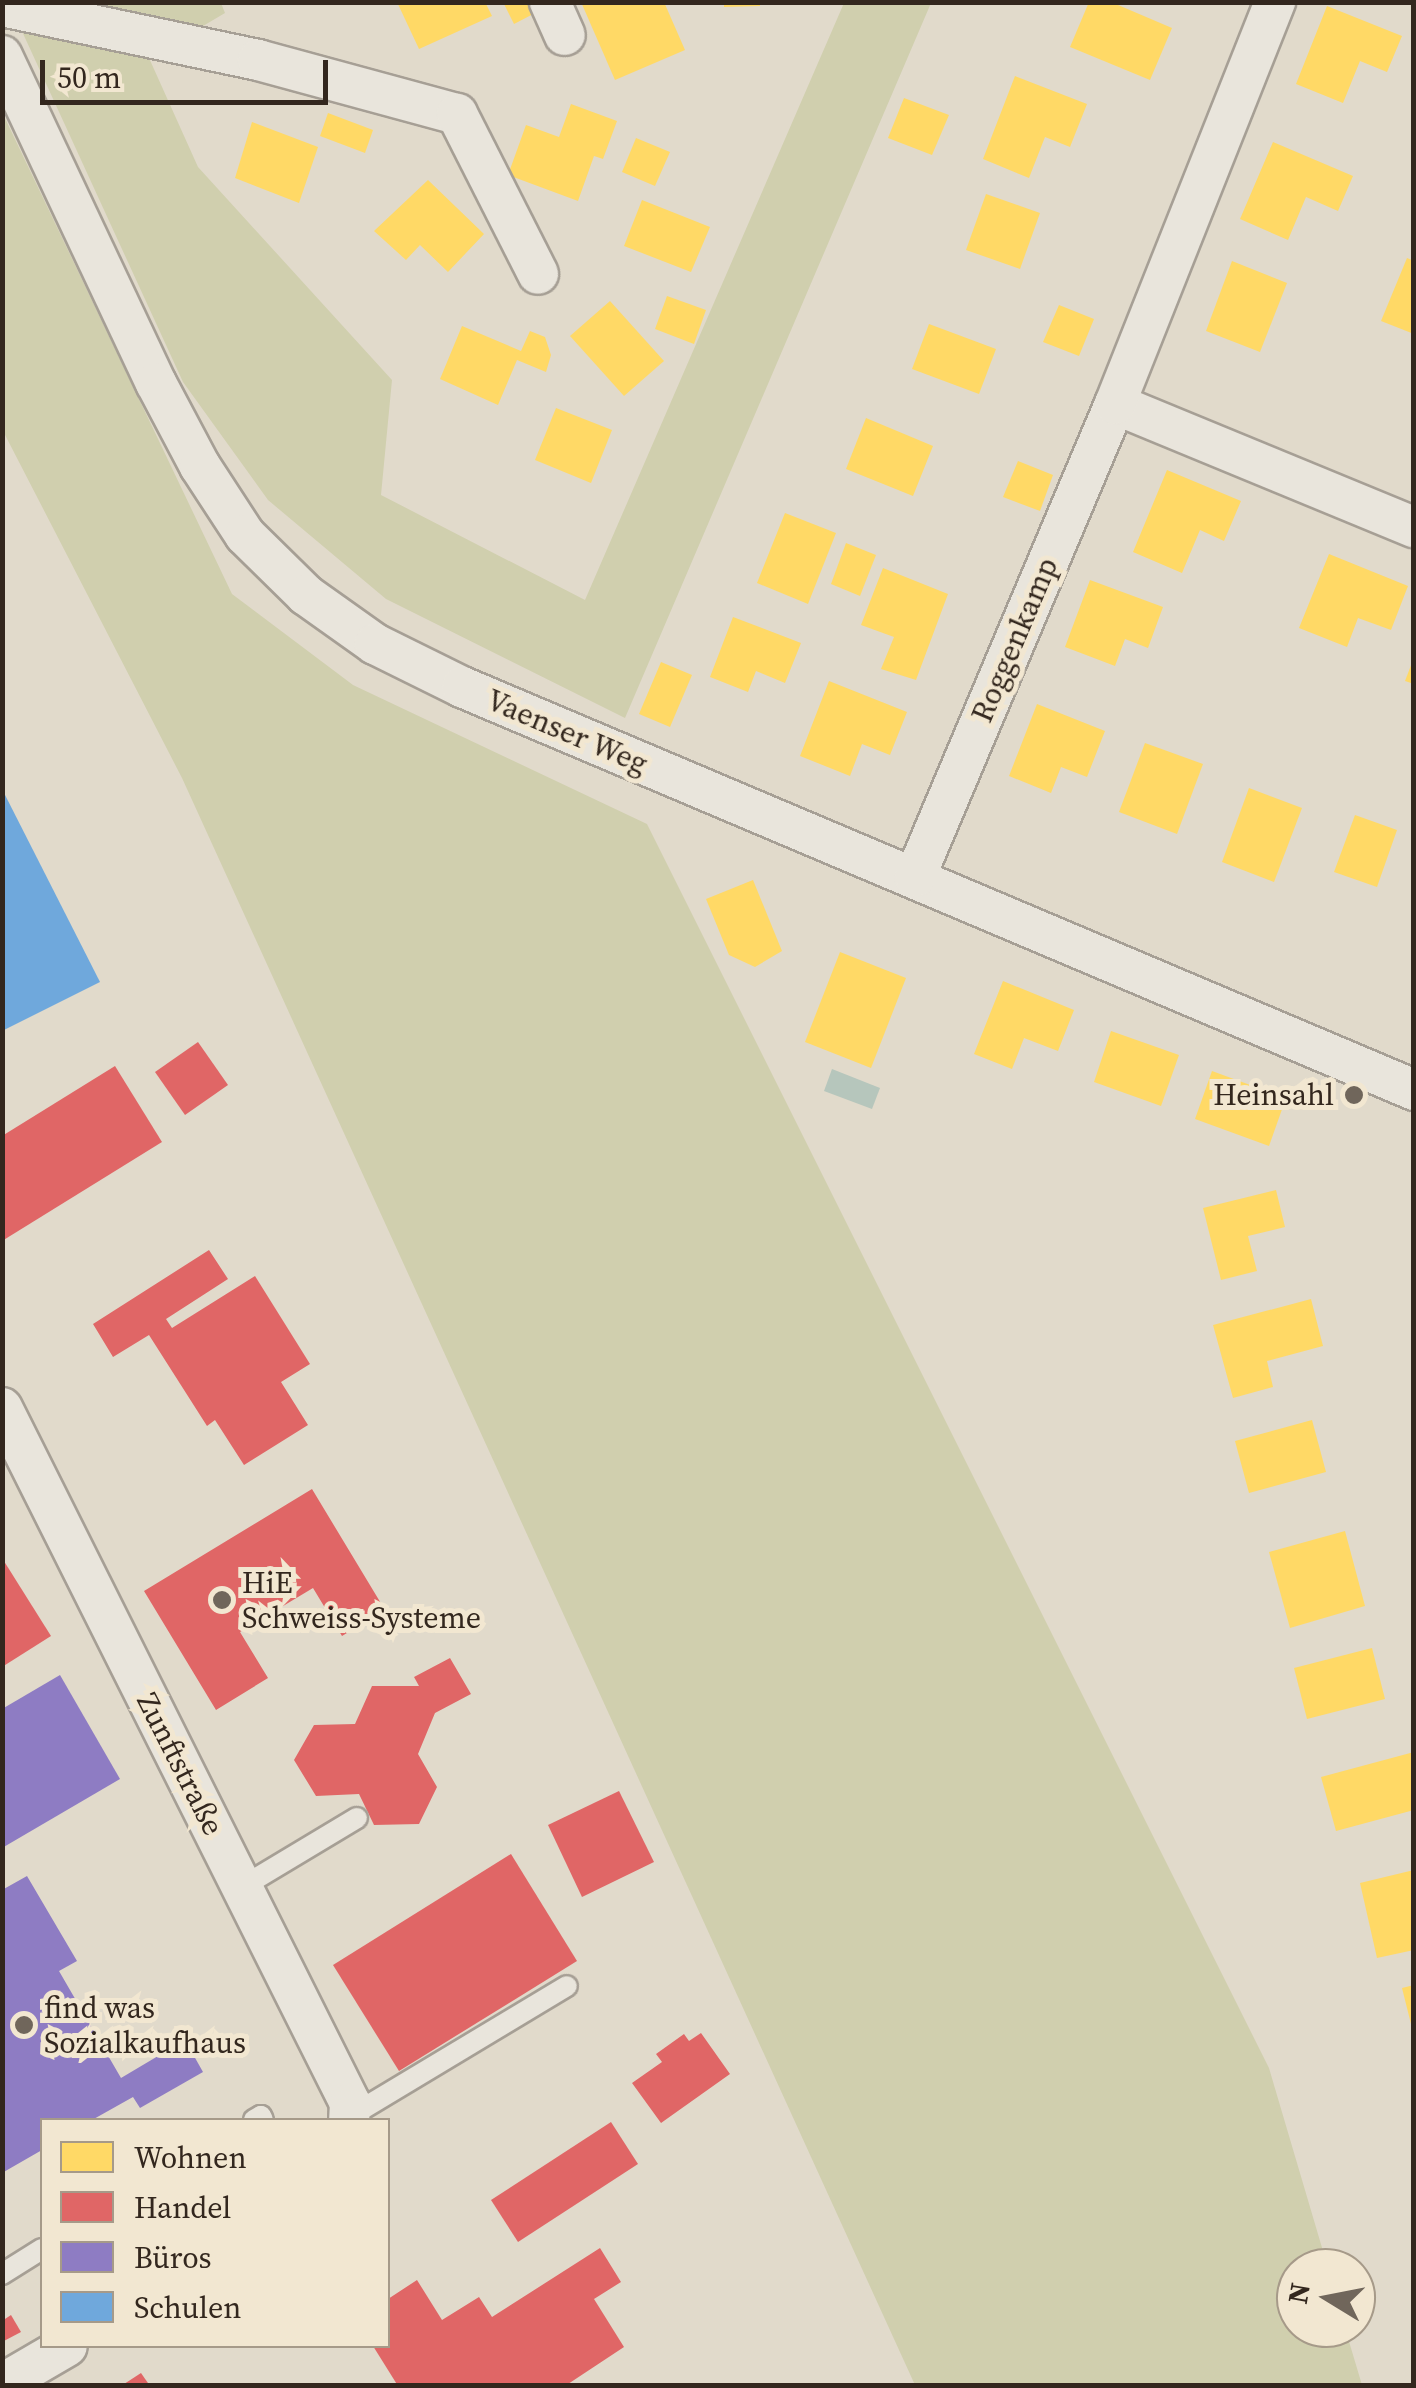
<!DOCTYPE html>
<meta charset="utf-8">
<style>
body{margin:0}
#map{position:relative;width:1416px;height:2388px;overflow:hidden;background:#e1dacb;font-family:"Source Serif 4",serif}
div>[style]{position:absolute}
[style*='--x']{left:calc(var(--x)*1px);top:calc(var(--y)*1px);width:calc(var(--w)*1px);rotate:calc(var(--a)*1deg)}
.green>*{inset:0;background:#d0cfae}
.water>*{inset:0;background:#b6c6bc}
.homes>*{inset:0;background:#ffd966}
.shops>*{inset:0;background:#e06666}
.offices>*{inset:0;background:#8e7cc3}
.schools>*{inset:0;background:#6fa8dc}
.roads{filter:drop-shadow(2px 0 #a69f95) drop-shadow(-2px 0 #a69f95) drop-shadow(0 2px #a69f95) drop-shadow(0 -2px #a69f95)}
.lane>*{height:20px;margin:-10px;padding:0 10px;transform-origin:10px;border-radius:10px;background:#e9e5dc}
.street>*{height:40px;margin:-20px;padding:0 20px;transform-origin:20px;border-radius:20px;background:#e9e5dc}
.dots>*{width:28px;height:28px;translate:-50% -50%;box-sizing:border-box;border:5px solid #f2e7d1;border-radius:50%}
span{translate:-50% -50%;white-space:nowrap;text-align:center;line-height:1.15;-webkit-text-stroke:10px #f2e7d1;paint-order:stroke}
.street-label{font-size:30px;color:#33271e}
.poi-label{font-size:30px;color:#33271e}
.right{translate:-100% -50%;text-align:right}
.left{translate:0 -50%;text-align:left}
.frame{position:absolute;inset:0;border:5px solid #33271e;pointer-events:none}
.legend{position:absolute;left:40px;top:2118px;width:350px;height:230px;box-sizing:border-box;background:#f2e7d1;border:2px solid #a69a89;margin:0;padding:12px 18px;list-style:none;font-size:30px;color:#33271e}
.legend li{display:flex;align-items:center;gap:20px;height:50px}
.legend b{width:50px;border:2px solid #a69a89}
.north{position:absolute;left:1276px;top:2248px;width:100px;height:100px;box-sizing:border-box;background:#f2e7d1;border:2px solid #a69a89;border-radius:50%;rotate:280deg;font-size:28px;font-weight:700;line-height:40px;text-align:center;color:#33271e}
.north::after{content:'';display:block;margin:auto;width:35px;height:45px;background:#70665b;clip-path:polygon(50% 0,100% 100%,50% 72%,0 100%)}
.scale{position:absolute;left:40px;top:60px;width:288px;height:45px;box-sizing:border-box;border:5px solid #33271e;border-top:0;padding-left:12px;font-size:30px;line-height:35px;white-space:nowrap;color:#33271e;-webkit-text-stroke:8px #f2e7d1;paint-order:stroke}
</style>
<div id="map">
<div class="green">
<i style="clip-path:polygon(9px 3px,221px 3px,225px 13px,149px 58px,198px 167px,392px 380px,381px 495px,585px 600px,844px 3px,931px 3px,625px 718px,386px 599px,268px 500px,183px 382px)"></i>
<i style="clip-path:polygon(3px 114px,232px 594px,353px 685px,647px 824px,1269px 2068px,1328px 2268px,1296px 2268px,1296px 2328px,1345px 2328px,1362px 2385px,915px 2385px,182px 778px,3px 431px)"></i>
</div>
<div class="water">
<i style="clip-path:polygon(832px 1069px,880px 1088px,872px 1109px,824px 1091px)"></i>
</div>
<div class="homes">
<i style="clip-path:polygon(397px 2px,485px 2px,492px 16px,419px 49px)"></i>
<i style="clip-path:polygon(503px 2px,535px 2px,539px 11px,514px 24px)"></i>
<i style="clip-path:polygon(581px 2px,664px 2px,685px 50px,615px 80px)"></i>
<i style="clip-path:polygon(724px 2px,760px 2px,760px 6px,724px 7px)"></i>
<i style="clip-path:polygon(1089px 2px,1111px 2px,1172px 28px,1150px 80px,1070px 47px)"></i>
<i style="clip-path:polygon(1327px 6px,1402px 36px,1387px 72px,1360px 61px,1343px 103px,1296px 84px)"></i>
<i style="clip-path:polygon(1015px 76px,1087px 104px,1070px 147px,1045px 137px,1029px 178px,983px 159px)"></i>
<i style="clip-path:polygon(904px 98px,949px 115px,932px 155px,888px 138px)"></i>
<i style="clip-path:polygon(571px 104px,617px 121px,603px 159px,594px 156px,578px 201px,508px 175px,526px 125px,559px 137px)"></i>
<i style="clip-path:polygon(328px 113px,373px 130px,365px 153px,320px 136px)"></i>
<i style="clip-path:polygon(252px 122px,318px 147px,299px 203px,235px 178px)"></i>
<i style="clip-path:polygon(636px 138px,670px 152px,655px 186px,622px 172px)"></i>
<i style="clip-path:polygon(1273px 142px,1353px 176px,1338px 211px,1306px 197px,1288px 240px,1240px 219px)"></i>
<i style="clip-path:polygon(428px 180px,484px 234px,448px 272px,420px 245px,406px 260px,374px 231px)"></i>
<i style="clip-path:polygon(986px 194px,1040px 213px,1020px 269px,966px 250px)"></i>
<i style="clip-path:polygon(642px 200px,710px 227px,691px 272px,624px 246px)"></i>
<i style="clip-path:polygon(1407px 258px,1414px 261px,1414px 334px,1381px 321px)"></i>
<i style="clip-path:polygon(1232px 261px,1287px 283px,1260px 352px,1206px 331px)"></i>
<i style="clip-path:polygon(667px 296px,706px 310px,694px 344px,655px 329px)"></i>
<i style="clip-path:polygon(610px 301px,664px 361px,624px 396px,570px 336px)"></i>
<i style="clip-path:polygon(1059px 305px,1094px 319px,1079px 356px,1043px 342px)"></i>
<i style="clip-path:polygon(929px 324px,996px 349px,979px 394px,912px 369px)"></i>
<i style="clip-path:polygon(462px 326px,521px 351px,530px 331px,545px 337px,551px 355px,546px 372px,517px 360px,498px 405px,440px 379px)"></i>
<i style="clip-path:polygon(556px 408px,612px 430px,591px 483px,535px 460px)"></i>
<i style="clip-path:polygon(866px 418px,933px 446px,913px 496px,846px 469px)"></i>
<i style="clip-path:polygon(1018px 461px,1053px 475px,1040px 511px,1003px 497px)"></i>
<i style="clip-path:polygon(1167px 470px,1241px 501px,1224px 541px,1200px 530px,1182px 573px,1133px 552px)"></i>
<i style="clip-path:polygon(785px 513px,836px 533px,808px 604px,757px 583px)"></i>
<i style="clip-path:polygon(846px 543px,876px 555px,860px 596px,831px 584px)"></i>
<i style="clip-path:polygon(1329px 554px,1408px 586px,1391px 630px,1358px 618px,1347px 647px,1299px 628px)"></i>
<i style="clip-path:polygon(883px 568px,948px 594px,916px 680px,881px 669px,894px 637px,861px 625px)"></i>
<i style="clip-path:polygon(1090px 580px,1163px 607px,1148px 648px,1125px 639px,1115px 666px,1065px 647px)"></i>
<i style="clip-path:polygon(733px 617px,801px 643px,785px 683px,756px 671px,748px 692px,710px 677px)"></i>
<i style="clip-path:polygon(1413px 660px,1414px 660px,1414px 684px,1405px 681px)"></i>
<i style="clip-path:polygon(661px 662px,692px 675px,670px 727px,639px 714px)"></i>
<i style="clip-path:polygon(829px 681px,907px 712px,890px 755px,862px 744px,850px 776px,800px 756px)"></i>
<i style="clip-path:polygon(1037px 704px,1105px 731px,1087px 777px,1061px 767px,1051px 793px,1009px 776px)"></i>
<i style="clip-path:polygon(1145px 743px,1203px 764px,1177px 834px,1119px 812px)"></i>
<i style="clip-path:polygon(1249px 788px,1302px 808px,1274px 882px,1222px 862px)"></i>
<i style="clip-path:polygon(1355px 815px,1397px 830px,1377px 887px,1334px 872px)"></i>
<i style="clip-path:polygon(753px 880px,782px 951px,755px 967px,729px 955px,706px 899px)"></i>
<i style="clip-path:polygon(840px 952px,906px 978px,871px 1068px,805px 1042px)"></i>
<i style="clip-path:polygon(1003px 981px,1074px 1010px,1058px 1051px,1024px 1038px,1012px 1069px,974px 1054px)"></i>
<i style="clip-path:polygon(1111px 1031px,1179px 1055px,1161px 1106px,1094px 1082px)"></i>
<i style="clip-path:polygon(1212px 1071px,1286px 1098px,1269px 1146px,1195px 1119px)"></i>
<i style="clip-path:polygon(1276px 1190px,1285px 1227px,1248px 1236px,1257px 1271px,1221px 1280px,1203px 1208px)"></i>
<i style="clip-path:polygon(1311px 1299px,1323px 1346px,1267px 1361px,1273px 1387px,1233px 1398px,1213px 1325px)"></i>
<i style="clip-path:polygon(1312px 1420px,1326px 1472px,1249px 1493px,1235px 1441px)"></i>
<i style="clip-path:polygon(1345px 1531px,1365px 1606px,1290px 1628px,1269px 1552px)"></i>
<i style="clip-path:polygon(1372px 1648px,1385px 1699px,1307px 1719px,1294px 1668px)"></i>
<i style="clip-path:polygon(1414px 1752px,1414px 1810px,1336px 1831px,1321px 1777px)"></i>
<i style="clip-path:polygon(1414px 1870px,1414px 1950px,1377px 1958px,1360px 1883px)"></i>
<i style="clip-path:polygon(1414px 1985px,1414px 2027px,1412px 2028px,1402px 1988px)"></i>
</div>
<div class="shops">
<i style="clip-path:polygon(198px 1042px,228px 1085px,185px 1115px,155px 1072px)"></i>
<i style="clip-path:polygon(115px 1066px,162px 1142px,2px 1241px,2px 1136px)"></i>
<i style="clip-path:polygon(209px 1250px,228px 1279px,166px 1319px,172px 1328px,255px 1276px,310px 1364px,281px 1382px,308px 1425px,244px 1465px,215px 1420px,207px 1426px,149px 1335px,113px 1357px,93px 1324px)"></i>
<i style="clip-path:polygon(312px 1489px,385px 1610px,342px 1636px,313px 1588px,240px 1632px,268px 1678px,216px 1710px,144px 1591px)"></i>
<i style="clip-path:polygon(2px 1558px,51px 1636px,2px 1667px)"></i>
<i style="clip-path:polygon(450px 1658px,471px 1694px,435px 1713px,418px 1754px,437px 1787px,419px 1824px,374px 1825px,359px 1794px,316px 1796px,294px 1760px,314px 1725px,355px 1724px,372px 1686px,419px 1686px,414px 1677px)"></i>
<i style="clip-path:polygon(619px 1791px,654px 1862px,582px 1897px,548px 1825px)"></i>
<i style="clip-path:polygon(511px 1854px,577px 1961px,399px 2071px,333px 1965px)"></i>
<i style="clip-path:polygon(701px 2033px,730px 2074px,661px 2123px,632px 2083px,662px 2062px,656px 2054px,684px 2034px,689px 2041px)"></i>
<i style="clip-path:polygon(611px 2122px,638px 2164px,518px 2242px,491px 2200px)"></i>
<i style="clip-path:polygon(600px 2248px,621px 2282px,594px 2299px,624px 2347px,565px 2386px,398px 2386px,373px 2346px,388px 2346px,388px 2299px,417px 2280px,442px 2320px,479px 2297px,492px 2317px)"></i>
<i style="clip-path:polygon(11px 2315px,21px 2332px,2px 2342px,2px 2321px)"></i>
<i style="clip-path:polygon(141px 2373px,150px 2386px,121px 2386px)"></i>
</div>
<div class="offices">
<i style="clip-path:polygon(60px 1675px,120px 1779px,2px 1848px,2px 1709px)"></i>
<i style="clip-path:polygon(27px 1876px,77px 1961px,59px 1971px,121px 2078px,185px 2040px,203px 2072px,140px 2108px,133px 2097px,92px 2120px,42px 2120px,42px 2150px,2px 2173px,2px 1890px)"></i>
</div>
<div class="schools">
<i style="clip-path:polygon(2px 789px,100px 982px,2px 1031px)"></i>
</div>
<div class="roads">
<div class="lane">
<i style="--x:242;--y:1887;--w:134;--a:-31"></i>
<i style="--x:349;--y:2117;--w:254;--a:-31"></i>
<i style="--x:254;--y:2120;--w:8;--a:-30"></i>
<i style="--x:261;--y:2116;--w:4;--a:63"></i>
<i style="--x:2;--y:2274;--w:47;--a:-32"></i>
</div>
<div class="street">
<i style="--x:550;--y:2;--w:36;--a:66"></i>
<i style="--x:2;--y:6;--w:262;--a:11.9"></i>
<i style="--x:258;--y:60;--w:206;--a:15.2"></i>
<i style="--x:457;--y:114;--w:179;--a:63.1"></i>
<i style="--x:2;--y:56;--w:361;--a:64.8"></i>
<i style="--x:156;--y:383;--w:94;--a:62.1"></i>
<i style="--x:200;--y:466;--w:82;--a:56.9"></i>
<i style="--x:245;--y:535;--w:86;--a:44.5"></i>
<i style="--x:306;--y:595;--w:85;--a:35.4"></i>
<i style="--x:375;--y:644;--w:97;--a:26.3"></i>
<i style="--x:462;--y:687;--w:1034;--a:22.94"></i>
<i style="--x:1115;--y:404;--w:323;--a:22.4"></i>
<i style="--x:915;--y:877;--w:514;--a:-67.08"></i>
<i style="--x:1115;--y:404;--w:433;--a:-68.3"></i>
<i style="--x:2;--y:1408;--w:777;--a:63.4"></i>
<i style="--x:350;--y:2103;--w:17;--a:93"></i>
<i style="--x:2;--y:2384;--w:75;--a:-30.3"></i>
</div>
</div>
<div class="dots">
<i style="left:1354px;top:1095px;background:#70665b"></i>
<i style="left:222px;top:1600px;background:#70665b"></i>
<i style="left:24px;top:2025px;background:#70665b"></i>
</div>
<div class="street-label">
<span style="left:1015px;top:640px;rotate:-67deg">Roggenkamp</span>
<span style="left:567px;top:732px;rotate:23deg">Vaenser Weg</span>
<span style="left:180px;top:1764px;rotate:63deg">Zunftstraße</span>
</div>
<div class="poi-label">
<span class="right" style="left:1334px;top:1095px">Heinsahl</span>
<span class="left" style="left:242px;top:1600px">HiE<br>Schweiss-Systeme</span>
<span class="left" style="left:44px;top:2025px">find was<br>Sozialkaufhaus</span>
</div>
<div class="frame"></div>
<ul class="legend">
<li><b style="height:28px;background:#ffd966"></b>Wohnen</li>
<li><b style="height:28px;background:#e06666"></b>Handel</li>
<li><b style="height:28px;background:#8e7cc3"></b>Büros</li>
<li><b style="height:28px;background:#6fa8dc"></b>Schulen</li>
</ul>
<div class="north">N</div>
<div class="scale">50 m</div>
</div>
